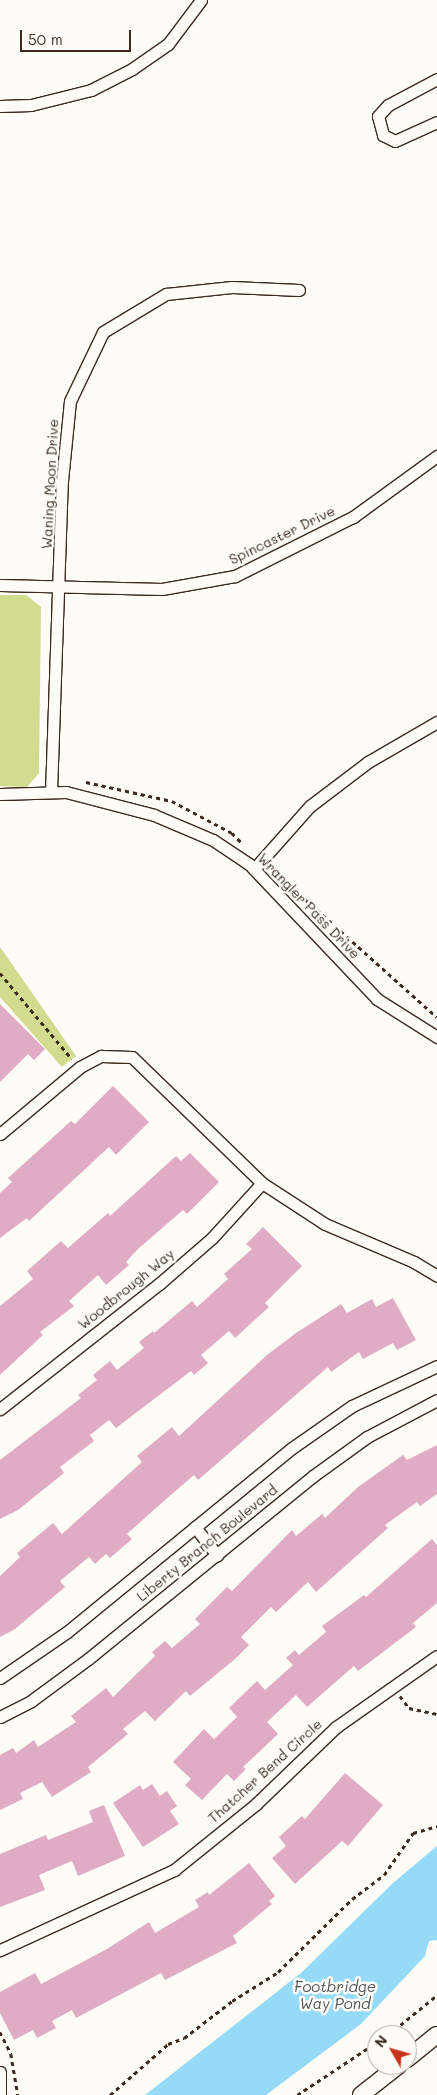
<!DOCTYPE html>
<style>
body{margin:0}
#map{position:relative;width:437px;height:2095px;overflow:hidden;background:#fdfcf7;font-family:Mali,sans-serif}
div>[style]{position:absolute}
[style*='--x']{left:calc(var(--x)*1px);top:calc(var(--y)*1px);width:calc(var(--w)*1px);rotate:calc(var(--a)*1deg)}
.green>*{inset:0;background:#d1dc8f}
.water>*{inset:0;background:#95dbf7}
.building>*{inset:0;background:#e0abc5}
.path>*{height:2.5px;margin-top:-1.25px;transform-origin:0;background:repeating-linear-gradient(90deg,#3b2a1e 0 4px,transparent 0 8px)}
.roads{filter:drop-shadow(1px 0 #3b2a1e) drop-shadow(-1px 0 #3b2a1e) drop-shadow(0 1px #3b2a1e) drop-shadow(0 -1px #3b2a1e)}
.street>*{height:11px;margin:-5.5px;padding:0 5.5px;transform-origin:5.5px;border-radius:5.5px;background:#fdfcf7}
.secondary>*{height:16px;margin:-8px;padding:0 8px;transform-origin:8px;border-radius:8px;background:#fdfcf7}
span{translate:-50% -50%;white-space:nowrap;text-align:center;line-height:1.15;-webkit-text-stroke:5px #fdfcf7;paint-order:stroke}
.street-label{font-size:14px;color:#3b2a1e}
.water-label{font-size:15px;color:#525654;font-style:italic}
.north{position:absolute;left:367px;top:2025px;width:50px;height:50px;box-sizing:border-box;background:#fdfcf7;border:1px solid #afa8a0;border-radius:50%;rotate:308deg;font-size:14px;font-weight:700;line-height:20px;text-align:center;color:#3b2a1e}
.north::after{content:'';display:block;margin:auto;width:18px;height:22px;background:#c8321e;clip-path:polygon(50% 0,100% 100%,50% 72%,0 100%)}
.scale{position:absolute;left:20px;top:30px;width:111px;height:22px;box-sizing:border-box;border:2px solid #3b2a1e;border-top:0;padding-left:6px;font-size:15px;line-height:18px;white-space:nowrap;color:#3b2a1e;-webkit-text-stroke:4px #fdfcf7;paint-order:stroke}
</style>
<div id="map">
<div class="green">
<i style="clip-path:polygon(0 595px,26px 595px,41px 607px,39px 773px,27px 787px,0 786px)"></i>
<i style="clip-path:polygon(0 947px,76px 1056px,62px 1067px,0 997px)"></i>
</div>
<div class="water">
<i style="clip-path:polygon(437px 1846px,437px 1940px,429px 1941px,425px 1956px,361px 2024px,266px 2095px,145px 2095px,301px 1973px,393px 1883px)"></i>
</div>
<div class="building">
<i style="clip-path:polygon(0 1004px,45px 1049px,34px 1060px,28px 1054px,0 1082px)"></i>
<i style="clip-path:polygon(113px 1086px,149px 1122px,116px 1155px,109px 1147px,29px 1221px,27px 1218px,0 1238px,0 1193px,12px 1182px,8px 1178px,71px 1121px,75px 1124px)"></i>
<i style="clip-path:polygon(190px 1153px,219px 1182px,187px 1214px,183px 1210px,138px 1249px,126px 1262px,129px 1265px,106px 1285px,98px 1275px,69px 1301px,74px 1306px,40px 1332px,43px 1335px,0 1375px,0 1306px,33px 1279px,27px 1271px,61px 1241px,68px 1248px,108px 1213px,110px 1216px,176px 1156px,181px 1161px)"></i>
<i style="clip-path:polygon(263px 1227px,302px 1266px,265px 1303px,269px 1307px,235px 1338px,229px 1331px,201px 1355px,208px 1363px,194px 1375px,191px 1371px,116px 1428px,109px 1420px,90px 1435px,94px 1441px,60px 1467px,64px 1473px,18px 1510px,0 1519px,0 1460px,81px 1398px,78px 1395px,97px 1380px,93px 1375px,110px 1361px,117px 1370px,144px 1348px,139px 1342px,153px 1331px,154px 1333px,192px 1301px,197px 1307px,228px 1279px,224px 1274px,252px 1249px,246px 1244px)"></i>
<i style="clip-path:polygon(393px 1298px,416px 1340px,397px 1350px,393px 1343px,363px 1359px,359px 1352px,331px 1372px,328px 1367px,198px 1480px,194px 1475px,165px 1500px,127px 1534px,132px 1539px,110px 1558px,106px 1554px,95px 1564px,89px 1557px,60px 1581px,65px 1587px,15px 1629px,0 1637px,0 1576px,20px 1557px,17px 1553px,53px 1523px,62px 1534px,142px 1462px,137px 1456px,172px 1427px,179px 1436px,267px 1355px,296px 1333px,341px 1304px,347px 1313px,372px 1299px,376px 1307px)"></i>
<i style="clip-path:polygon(437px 1445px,437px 1494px,420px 1506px,417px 1502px,385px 1525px,388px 1528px,316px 1592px,308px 1582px,276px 1612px,271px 1607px,241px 1637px,249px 1645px,235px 1659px,190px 1696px,186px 1691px,155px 1721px,145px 1711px,123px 1729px,128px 1734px,88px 1767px,91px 1772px,52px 1797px,42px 1782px,20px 1793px,23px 1799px,0 1810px,0 1755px,13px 1748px,16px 1753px,34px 1740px,38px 1747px,76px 1722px,71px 1716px,106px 1688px,113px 1697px,155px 1656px,152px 1652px,165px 1641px,172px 1648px,200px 1624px,195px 1619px,227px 1587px,232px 1591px,292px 1530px,296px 1536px,322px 1514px,325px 1518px,358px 1487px,403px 1455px,407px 1460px)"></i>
<i style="clip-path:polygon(432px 1539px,437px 1545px,437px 1603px,413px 1623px,416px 1627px,358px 1671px,354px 1666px,307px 1707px,296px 1695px,267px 1722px,278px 1734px,243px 1767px,246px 1769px,234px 1781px,227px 1774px,202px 1800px,185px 1785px,191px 1779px,173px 1762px,204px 1729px,214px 1739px,237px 1717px,229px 1708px,257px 1681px,265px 1690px,293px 1665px,286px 1658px,295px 1650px,299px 1655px,326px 1632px,322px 1626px,364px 1595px,366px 1597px)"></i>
<i style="clip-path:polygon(345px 1773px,383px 1805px,348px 1846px,342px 1841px,295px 1884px,272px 1858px,286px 1846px,279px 1837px,302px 1816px,305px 1819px)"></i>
<i style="clip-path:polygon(152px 1784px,160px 1796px,167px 1791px,177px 1806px,170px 1811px,179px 1824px,143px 1847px,113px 1803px,140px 1785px,143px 1790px)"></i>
<i style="clip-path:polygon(104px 1805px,125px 1856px,78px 1876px,72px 1861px,39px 1875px,45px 1890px,0 1907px,0 1854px,46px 1835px,48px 1840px,93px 1822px,89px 1811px)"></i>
<i style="clip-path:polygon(249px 1863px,275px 1896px,269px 1901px,272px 1904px,233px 1936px,237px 1943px,165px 1980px,161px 1973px,76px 2018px,72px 2010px,52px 2021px,56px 2028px,37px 2038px,33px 2030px,14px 2040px,0 2013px,0 1992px,35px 1973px,41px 1984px,107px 1949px,149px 1922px,155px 1933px,199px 1907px,195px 1900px,208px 1892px,209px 1895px)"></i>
</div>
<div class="path">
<i style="--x:86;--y:782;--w:88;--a:12.5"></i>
<i style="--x:172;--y:801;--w:68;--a:28.1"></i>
<i style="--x:232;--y:833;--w:14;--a:45"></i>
<i style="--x:287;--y:883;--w:201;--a:41.8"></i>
<i style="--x:0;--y:973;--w:112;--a:50.1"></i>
<i style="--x:400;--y:1696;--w:15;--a:53"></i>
<i style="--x:409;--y:1708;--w:29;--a:12"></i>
<i style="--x:0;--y:2032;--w:25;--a:63"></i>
<i style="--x:11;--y:2054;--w:42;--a:80.3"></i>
<i style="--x:388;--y:2035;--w:63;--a:-39.2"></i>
<i style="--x:110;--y:2095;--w:77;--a:-41.3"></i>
<i style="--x:168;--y:2044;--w:17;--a:-21"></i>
<i style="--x:184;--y:2038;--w:61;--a:-37.6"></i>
<i style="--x:232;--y:2001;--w:54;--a:-32.2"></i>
<i style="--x:278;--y:1972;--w:104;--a:-44.6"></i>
<i style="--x:352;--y:1899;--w:40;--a:-37"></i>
<i style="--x:384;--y:1875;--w:51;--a:-55.4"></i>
<i style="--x:413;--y:1833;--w:25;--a:-16"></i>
<i style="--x:297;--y:2095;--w:96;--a:-33.5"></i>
</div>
<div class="roads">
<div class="street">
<i style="--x:437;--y:79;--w:55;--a:152"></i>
<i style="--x:388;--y:105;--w:15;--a:132"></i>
<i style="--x:378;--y:116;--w:20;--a:75"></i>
<i style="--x:383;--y:135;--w:13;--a:27"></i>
<i style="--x:395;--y:141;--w:46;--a:-24.3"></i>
<i style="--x:0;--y:106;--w:31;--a:-2"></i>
<i style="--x:31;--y:105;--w:62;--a:-14"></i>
<i style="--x:91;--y:90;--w:46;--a:-27.1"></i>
<i style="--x:132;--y:69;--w:44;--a:-34.8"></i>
<i style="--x:168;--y:44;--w:55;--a:-53.1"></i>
<i style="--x:0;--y:585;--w:162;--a:1.4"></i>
<i style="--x:162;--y:589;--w:74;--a:-10.1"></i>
<i style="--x:235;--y:576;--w:132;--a:-26.6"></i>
<i style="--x:353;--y:517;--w:104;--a:-36"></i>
<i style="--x:51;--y:792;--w:311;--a:-88"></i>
<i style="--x:62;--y:481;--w:80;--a:-84.3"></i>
<i style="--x:70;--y:401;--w:76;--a:-64.4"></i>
<i style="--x:103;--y:332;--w:74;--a:-31.1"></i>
<i style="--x:166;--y:294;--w:66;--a:-6.1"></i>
<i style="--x:232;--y:287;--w:67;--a:2.6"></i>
<i style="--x:0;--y:794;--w:66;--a:-1.7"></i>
<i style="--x:66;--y:792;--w:91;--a:14.6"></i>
<i style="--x:154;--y:815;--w:64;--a:23"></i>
<i style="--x:213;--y:840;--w:43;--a:33.7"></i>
<i style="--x:249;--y:864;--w:186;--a:46.5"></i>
<i style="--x:377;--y:999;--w:71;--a:32.3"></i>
<i style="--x:254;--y:869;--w:84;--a:-48.4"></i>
<i style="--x:310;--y:806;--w:73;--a:-37.2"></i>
<i style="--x:368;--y:762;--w:80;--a:-30.1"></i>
<i style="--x:0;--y:1134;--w:104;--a:-39.9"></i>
<i style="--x:80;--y:1067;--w:24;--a:-28"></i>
<i style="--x:101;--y:1056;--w:31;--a:2"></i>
<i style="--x:132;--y:1057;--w:181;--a:44.1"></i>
<i style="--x:262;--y:1183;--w:75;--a:33.1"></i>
<i style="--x:325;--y:1224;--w:97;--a:23.1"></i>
<i style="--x:414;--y:1262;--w:27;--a:31"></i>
<i style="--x:0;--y:1409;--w:202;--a:-38.2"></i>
<i style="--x:159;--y:1284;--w:70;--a:-41"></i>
<i style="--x:212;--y:1238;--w:74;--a:-47.7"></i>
<i style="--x:195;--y:1527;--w:36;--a:52"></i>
<i style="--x:0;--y:1678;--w:81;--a:-34.5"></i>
<i style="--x:67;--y:1632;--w:291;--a:-39.3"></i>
<i style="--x:292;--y:1448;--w:73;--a:-35"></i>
<i style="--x:352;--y:1406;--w:94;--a:-25.2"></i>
<i style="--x:0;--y:1717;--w:35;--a:-27"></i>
<i style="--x:31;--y:1701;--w:71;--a:-36.4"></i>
<i style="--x:88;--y:1659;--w:290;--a:-39.1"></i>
<i style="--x:313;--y:1476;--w:67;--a:-35.8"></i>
<i style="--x:367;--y:1437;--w:79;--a:-27.9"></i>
<i style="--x:0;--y:1950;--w:192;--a:-24.7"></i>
<i style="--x:174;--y:1870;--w:105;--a:-38.8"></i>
<i style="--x:256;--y:1804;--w:111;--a:-43.9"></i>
<i style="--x:336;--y:1727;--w:123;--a:-35.1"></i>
<i style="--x:0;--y:2072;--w:23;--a:90"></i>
</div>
<div class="secondary">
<i style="--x:407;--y:2059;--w:38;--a:-39"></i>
<i style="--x:361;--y:2095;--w:48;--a:-38.3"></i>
</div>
</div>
<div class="street-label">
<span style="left:50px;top:484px;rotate:-87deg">Waning Moon Drive</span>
<span style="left:282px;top:535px;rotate:-26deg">Spincaster Drive</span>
<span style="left:309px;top:906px;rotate:46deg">Wrangler Pass Drive</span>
<span style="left:126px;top:1289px;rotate:-39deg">Woodbrough Way</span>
<span style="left:207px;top:1543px;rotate:-39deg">Liberty Branch Boulevard</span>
<span style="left:265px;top:1771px;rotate:-42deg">Thatcher Bend Circle</span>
</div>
<div class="water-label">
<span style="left:335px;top:1995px">Footbridge<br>Way Pond</span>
</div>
<div class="north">N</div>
<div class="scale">50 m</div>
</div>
